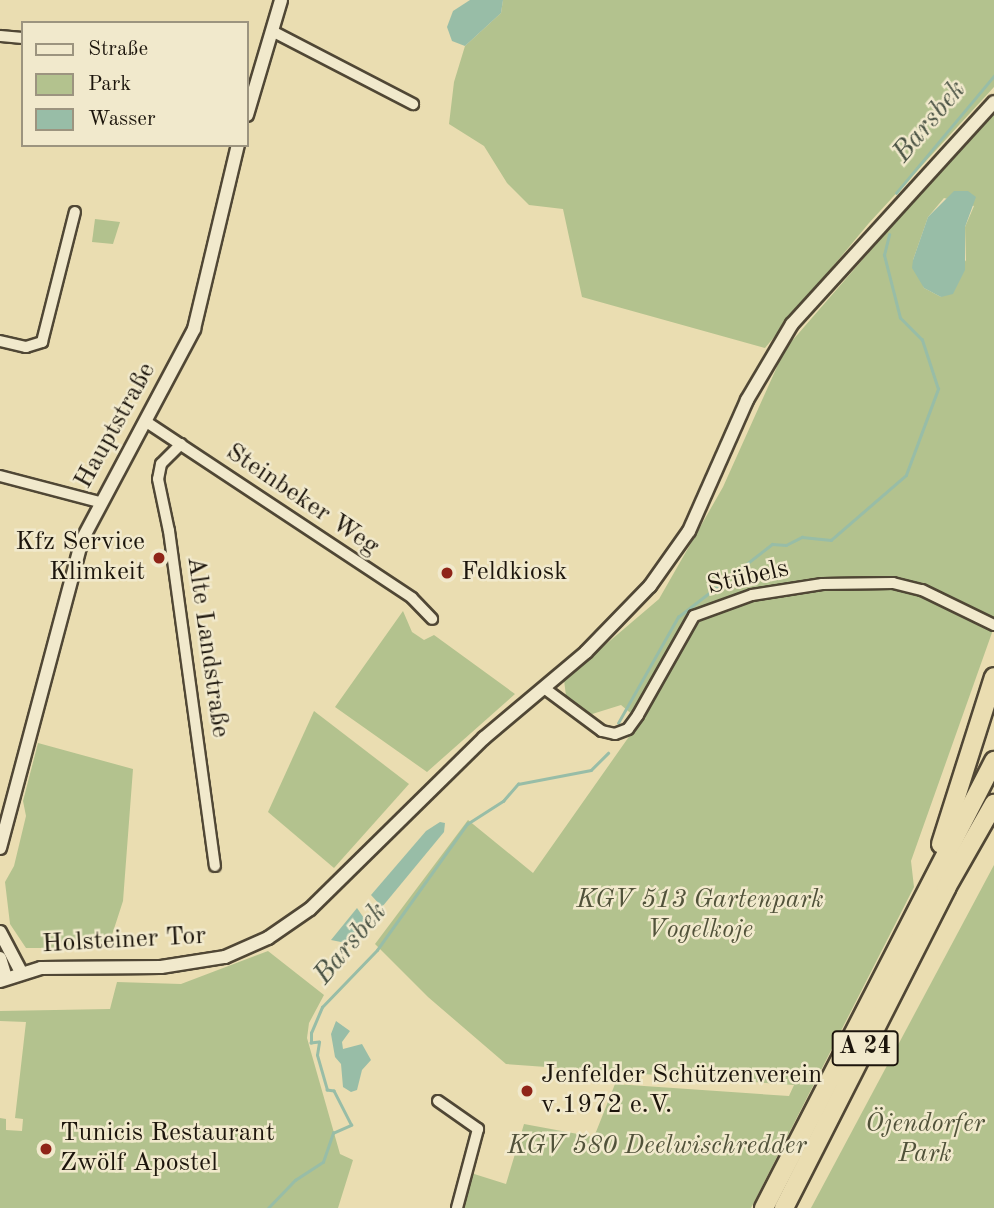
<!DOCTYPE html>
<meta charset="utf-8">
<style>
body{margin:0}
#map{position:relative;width:994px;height:1208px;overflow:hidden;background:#eaddb1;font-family:"Old Standard TT",serif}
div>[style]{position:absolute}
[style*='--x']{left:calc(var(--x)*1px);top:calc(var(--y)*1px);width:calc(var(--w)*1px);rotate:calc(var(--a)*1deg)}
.green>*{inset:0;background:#b3c28e}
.water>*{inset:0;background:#98bda7}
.stream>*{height:2.5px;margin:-1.25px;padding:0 1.25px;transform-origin:1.25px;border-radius:1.25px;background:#98bda7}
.roads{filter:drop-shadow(2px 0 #504735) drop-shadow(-2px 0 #504735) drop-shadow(0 2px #504735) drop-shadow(0 -2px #504735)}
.street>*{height:10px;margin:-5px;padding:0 5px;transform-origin:5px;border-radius:5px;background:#f1e9cc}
.secondary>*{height:12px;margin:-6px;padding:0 6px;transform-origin:6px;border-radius:6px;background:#f1e9cc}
.highway>*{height:18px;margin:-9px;padding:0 9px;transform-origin:9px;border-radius:9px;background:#eaddb1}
.dots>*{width:19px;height:19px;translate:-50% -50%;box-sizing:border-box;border:4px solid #f1e9cc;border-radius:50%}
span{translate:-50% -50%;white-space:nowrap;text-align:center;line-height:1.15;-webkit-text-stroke:5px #f1e9cc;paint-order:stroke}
.shield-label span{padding:2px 5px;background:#f1e9cc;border:2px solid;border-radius:5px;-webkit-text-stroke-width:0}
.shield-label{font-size:24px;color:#1c150c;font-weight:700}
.street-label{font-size:26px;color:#1c150c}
.poi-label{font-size:26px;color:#1c150c}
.right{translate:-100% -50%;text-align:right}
.left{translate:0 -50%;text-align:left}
.park-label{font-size:26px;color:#51523a;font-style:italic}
.water-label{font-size:28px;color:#475042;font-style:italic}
.legend{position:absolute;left:21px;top:21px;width:228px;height:126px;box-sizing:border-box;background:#f1e9cc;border:2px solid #9c947f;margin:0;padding:9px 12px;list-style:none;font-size:21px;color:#1c150c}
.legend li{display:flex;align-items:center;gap:14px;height:35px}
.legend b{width:35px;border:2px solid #9c947f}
</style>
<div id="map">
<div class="green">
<i style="clip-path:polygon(503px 0,994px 0,994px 87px,869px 223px,765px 348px,582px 297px,563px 209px,529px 205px,507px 183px,484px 146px,449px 124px,454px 82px,465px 46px,501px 13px)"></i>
<i style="clip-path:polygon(evenodd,994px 108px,994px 627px,911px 861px,914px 887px,751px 1208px,461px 1208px,471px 1173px,506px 1184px,524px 1124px,594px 1137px,615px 1084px,789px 1096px,794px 1085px,506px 1064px,428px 997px,375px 944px,468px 820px,533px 873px,640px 721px,621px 705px,589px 715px,566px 696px,564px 680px,659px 599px,723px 487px,785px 349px,994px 108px,944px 198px,974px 206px,965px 227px,966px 260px,941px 297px,924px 288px,913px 260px,928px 217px,944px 198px)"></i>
<i style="clip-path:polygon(95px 219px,120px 222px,113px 244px,92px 242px)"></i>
<i style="clip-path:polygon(403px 611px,412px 632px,424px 640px,434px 635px,515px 694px,427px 772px,335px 707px)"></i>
<i style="clip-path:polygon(314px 711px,409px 784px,334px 868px,268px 812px)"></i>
<i style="clip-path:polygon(38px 743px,133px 769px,123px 901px,112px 935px,113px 948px,26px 948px,10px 924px,5px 882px,14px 866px,26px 816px,23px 801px)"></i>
<i style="clip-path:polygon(994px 865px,994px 1208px,811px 1208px)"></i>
<i style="clip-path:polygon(268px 951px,324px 995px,309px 1023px,307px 1038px,340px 1154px,353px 1160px,338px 1208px,0 1208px,0 1118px,6px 1119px,6px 1130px,22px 1131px,23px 1119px,15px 1118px,26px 1022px,0 1021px,0 1011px,110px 1009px,117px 982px,181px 984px)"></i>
</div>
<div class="water">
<i style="clip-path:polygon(470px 0,503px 0,501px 13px,465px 46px,452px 41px,447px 27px,453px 11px)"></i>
<i style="clip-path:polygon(954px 191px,968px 191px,976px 197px,965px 227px,965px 270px,953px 294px,941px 297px,924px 288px,912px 268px,913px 260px,928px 217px)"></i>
<i style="clip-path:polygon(440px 822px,445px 823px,444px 832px,382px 907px,371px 895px,426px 831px)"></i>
<i style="clip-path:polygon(357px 908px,368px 924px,346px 943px,331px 940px)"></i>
<i style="clip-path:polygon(336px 1021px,350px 1031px,342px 1042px,343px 1049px,362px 1044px,371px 1060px,362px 1070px,357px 1090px,351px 1092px,343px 1087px,341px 1064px,335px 1057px,331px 1034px)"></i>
</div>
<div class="stream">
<i style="--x:896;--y:193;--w:153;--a:-50.1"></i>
<i style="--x:618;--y:723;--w:122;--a:-60.5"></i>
<i style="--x:678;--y:617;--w:119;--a:-37.8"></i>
<i style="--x:772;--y:544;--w:14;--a:4"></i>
<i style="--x:786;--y:545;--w:18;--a:-27"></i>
<i style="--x:802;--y:537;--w:29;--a:6"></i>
<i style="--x:831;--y:540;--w:99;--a:-40.9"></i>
<i style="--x:906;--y:475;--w:92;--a:-69.6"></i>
<i style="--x:938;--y:389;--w:52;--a:-108.1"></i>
<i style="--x:922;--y:340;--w:31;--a:-135"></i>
<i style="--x:900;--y:318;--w:65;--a:-104.3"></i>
<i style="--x:884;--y:255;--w:21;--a:-76"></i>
<i style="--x:268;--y:1208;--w:39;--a:-46"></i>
<i style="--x:295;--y:1180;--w:33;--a:-33"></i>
<i style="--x:323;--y:1162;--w:31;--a:-71"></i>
<i style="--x:333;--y:1133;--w:20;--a:-24"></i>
<i style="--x:351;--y:1125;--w:38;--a:-117"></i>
<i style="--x:334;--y:1091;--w:7;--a:-172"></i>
<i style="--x:327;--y:1090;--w:36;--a:-106"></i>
<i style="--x:317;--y:1055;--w:13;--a:-81"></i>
<i style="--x:319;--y:1042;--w:8;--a:173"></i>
<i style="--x:311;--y:1043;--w:10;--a:-90"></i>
<i style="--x:311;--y:1033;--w:28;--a:-67"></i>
<i style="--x:322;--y:1007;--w:79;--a:-46"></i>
<i style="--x:377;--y:950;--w:155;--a:-54.5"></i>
<i style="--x:467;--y:824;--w:43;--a:-32.6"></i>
<i style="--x:503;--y:801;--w:23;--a:-49"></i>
<i style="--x:518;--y:784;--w:74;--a:-10.9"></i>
<i style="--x:591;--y:770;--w:24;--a:-45"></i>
</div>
<div class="roads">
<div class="street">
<i style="--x:272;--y:31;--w:159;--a:27.4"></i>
<i style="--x:0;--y:36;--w:23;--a:5"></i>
<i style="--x:0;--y:341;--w:27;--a:13"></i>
<i style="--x:26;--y:347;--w:17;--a:-17"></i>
<i style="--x:42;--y:342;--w:134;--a:-75.8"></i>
<i style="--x:145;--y:421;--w:320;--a:33.5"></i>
<i style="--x:412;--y:598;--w:29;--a:46"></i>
<i style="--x:181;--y:444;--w:28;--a:135"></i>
<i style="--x:161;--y:464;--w:15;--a:101"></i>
<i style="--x:158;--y:479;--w:53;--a:78.1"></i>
<i style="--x:169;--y:531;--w:338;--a:82.2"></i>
<i style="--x:0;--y:476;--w:102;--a:14.7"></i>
<i style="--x:544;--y:688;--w:72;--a:36.6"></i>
<i style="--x:602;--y:731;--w:13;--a:13"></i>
<i style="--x:615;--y:734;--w:14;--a:-21"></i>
<i style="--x:628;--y:729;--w:17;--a:-54"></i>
<i style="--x:638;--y:715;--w:114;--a:-60.5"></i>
<i style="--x:694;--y:616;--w:62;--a:-19.9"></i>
<i style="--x:752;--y:595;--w:71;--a:-8.9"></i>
<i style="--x:822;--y:584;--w:71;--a:-0.8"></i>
<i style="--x:893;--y:583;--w:30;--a:14"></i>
<i style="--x:922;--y:590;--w:80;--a:25.9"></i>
<i style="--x:438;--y:1101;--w:49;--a:35"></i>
<i style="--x:478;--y:1129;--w:82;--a:104.9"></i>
</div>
<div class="secondary">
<i style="--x:247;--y:115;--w:120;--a:-73.5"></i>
<i style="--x:0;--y:848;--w:319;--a:-75.1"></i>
<i style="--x:82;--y:540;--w:239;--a:-62"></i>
<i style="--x:194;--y:329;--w:189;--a:-76.6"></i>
<i style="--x:0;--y:932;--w:45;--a:62.3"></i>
<i style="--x:0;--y:958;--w:21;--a:73"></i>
<i style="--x:0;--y:981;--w:43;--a:-17.6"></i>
<i style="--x:41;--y:968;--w:120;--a:-0.5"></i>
<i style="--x:161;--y:967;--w:65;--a:-8.9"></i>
<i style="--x:225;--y:957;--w:47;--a:-23.8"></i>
<i style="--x:268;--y:938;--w:51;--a:-34.6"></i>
<i style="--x:310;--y:909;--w:244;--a:-44.5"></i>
<i style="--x:484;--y:738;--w:133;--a:-40.1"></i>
<i style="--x:586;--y:652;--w:92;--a:-45.9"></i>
<i style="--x:650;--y:586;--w:67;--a:-54.7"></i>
<i style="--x:689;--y:531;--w:143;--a:-66.1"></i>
<i style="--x:747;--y:400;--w:88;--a:-59.4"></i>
<i style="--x:792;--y:324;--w:300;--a:-47.7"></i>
</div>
<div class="highway">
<i style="--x:941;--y:844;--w:175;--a:-72.4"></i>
<i style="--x:764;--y:1208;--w:503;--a:-62.77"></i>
<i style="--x:784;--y:1208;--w:359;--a:-63.1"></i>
<i style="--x:946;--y:888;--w:97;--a:-60.3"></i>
</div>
</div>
<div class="dots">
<i style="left:159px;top:558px;background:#8f2418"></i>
<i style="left:447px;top:573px;background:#8f2418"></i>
<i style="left:527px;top:1091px;background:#8f2418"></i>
<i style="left:46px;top:1149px;background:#8f2418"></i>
</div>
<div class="shield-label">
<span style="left:865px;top:1048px">A 24</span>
</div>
<div class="street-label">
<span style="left:116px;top:426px;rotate:-61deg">Hauptstraße</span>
<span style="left:302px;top:500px;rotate:34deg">Steinbeker Weg</span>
<span style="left:748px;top:578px;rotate:-13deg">Stübels</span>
<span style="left:207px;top:647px;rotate:82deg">Alte Landstraße</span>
<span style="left:124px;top:941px;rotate:-3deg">Holsteiner Tor</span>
</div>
<div class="poi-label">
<span class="right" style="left:145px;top:558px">Kfz Service<br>Klimkeit</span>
<span class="left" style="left:461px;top:573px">Feldkiosk</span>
<span class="left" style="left:541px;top:1091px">Jenfelder Schützenverein<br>v.1972 e.V.</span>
<span class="left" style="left:60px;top:1149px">Tunicis Restaurant<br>Zwölf Apostel</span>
</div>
<div class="park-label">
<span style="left:700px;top:916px">KGV 513 Gartenpark<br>Vogelkoje</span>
<span style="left:925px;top:1140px">Öjendorfer<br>Park</span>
<span style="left:657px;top:1147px">KGV 580 Deelwischredder</span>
</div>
<div class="water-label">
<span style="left:930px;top:122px;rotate:-50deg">Barsbek</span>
<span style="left:351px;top:944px;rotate:-50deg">Barsbek</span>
</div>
<ul class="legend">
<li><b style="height:9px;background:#f1e9cc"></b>Straße</li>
<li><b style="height:19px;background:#b3c28e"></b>Park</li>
<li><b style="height:19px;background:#98bda7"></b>Wasser</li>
</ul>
</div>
